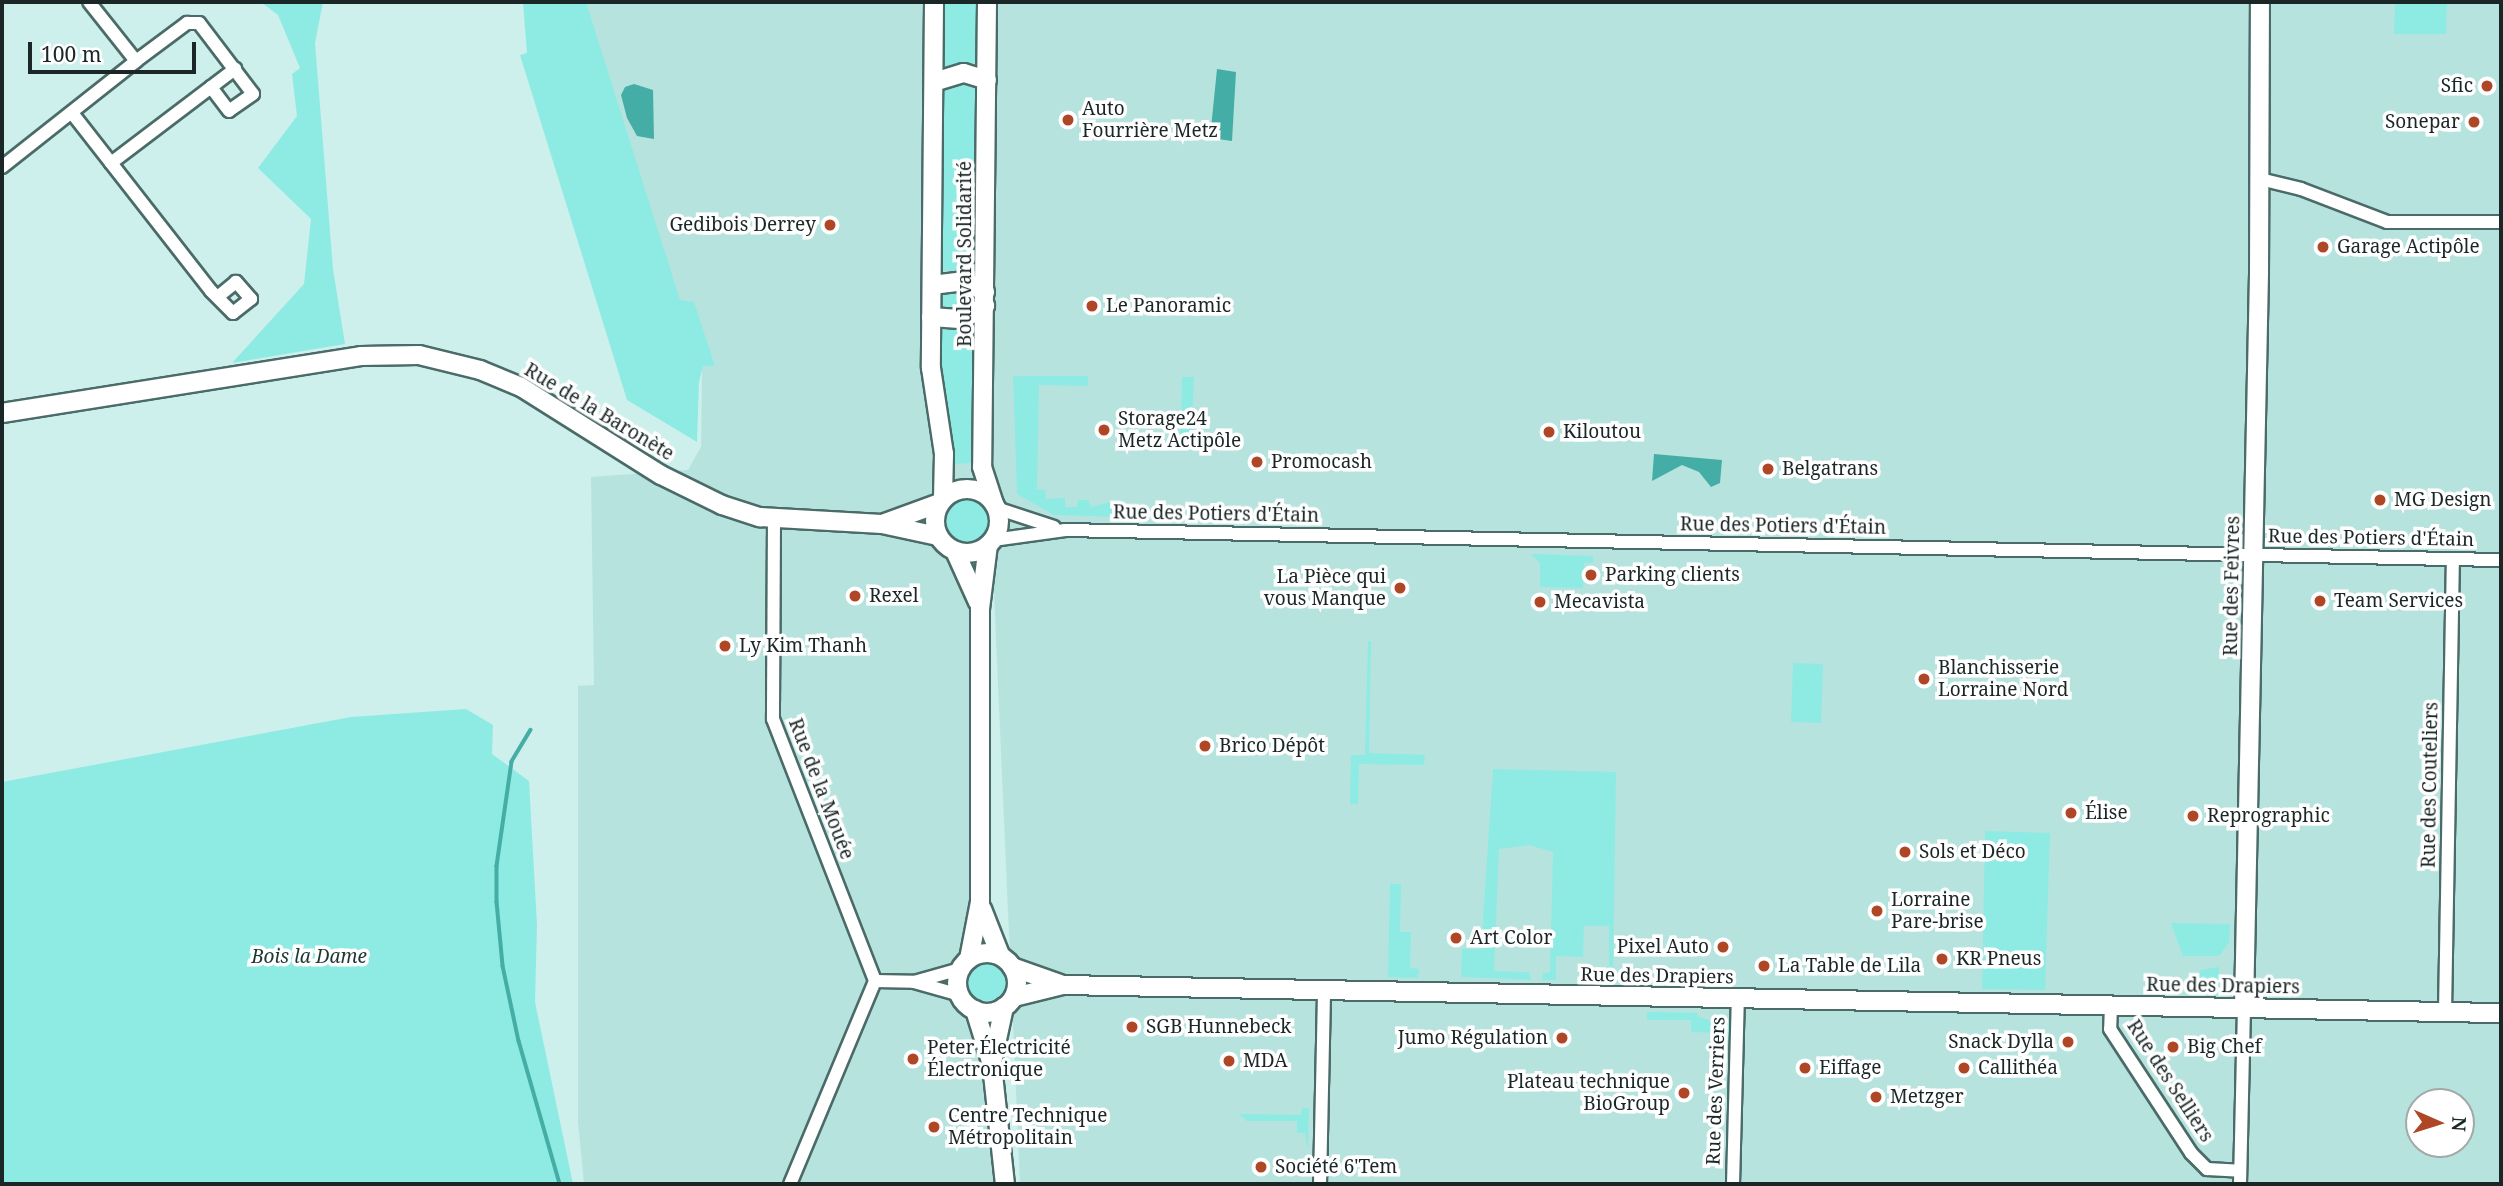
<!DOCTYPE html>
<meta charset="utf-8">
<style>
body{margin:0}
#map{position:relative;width:2503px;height:1186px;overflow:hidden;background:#cdf0ec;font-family:"Noto Serif",serif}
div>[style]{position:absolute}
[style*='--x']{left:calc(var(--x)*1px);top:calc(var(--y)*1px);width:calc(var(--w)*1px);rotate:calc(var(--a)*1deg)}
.built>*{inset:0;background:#b7e3de}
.green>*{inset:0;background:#8eebe3}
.round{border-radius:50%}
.water>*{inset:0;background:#44aea6}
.stream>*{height:3.5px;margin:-1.75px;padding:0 1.75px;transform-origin:1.75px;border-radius:1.75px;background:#44aea6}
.roads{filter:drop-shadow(2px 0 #4b6b68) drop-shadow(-2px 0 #4b6b68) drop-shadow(0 2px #4b6b68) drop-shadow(0 -2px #4b6b68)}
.street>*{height:12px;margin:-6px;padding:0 6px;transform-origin:6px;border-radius:6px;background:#fff}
.secondary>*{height:18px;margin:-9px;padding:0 9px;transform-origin:9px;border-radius:9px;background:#fff}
.secondary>.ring{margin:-9px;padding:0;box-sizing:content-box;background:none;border:18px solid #fff;border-radius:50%}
.dots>*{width:19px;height:19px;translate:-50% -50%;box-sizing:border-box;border:4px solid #fff;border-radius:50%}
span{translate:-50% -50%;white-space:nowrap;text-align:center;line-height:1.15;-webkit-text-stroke:7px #fff;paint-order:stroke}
.poi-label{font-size:19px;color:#1a2726}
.right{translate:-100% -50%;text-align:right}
.left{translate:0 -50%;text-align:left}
.street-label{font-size:19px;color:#1a2726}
.park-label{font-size:19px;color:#1f3734;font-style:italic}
.frame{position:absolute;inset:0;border:4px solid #1a2726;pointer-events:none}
.north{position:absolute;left:2405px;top:1088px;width:70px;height:70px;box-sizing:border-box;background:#fff;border:2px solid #a3a9a8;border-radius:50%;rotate:93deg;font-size:19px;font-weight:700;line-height:28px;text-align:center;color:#1a2726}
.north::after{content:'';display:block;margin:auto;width:24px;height:32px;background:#af4726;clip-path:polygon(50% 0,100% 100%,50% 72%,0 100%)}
.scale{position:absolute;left:28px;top:42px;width:168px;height:32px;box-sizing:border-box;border:4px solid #1a2726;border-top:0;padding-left:9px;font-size:21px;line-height:24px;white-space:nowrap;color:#1a2726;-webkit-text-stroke:5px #fff;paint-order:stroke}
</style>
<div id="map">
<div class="built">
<i style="clip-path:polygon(582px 2px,961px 2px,986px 985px,979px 1046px,995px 1184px,584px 1184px,578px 1122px,578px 686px,594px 685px,591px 477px,688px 470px,701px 447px,702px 370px)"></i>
<i style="clip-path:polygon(evenodd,968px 2px,2501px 2px,2501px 1184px,1020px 1184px,968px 2px,2419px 1102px,2461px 1102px,2461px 1144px,2419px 1144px,2419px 1102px)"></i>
</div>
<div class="green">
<i style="clip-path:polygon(261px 2px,323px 2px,315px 43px,333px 269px,345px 344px,232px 363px,304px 284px,311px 219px,258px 168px,297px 116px,292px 74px,300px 68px,278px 15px)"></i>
<i style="clip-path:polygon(523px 2px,586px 2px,680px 300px,694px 302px,715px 366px,703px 366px,699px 382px,697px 442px,627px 400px,520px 55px,527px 53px)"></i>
<i style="clip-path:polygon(940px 2px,980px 2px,980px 62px,949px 70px,939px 67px)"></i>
<i style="clip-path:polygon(2395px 2px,2447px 2px,2446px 34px,2394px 34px)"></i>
<i style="clip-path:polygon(951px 82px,975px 86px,980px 100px,977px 278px,959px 271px,938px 270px,939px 96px)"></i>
<i style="clip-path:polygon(962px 289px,975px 301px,958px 311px,945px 310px,940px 304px,944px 290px)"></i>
<i style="clip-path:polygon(978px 319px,975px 463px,952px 464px,938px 329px)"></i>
<i style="clip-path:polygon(1013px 376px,1088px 376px,1088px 386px,1039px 385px,1037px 489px,1045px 490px,1046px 499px,1065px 498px,1065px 507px,1077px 507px,1078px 500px,1089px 500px,1090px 507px,1110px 502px,1110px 507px,1121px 507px,1122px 517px,1054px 515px,1017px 494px)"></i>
<i style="clip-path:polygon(1182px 377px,1194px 377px,1191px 449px,1180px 449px,1180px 429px,1189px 429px,1190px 417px,1181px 417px)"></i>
<i class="round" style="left:942px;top:496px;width:50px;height:50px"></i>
<i style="clip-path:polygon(1531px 554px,1593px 556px,1593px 563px,1584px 563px,1583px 588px,1540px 587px,1540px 563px)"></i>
<i style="clip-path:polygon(1368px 641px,1371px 641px,1369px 753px,1425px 755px,1424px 765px,1359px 764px,1358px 804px,1350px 804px,1351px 755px,1365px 755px)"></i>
<i style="clip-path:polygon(1793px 663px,1823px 664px,1821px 723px,1791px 722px)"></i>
<i style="clip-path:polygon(466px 709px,493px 725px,492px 754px,529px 781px,537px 925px,535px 1002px,573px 1184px,2px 1184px,2px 782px,351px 717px)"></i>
<i style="clip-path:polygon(1493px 769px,1616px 772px,1613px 982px,1601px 982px,1601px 976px,1609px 976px,1609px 926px,1584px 926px,1583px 957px,1556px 956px,1556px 980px,1542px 980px,1543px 973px,1550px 972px,1553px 852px,1529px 845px,1499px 849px,1494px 971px,1529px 972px,1531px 980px,1461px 977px,1462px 949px,1481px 949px)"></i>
<i style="clip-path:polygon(1985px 831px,2050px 833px,2045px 990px,1982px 989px)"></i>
<i style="clip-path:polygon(1390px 884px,1401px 884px,1400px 932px,1411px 932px,1410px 968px,1419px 969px,1418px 978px,1388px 977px)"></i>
<i style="clip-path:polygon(2171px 923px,2230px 924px,2229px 943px,2219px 956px,2183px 956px)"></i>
<i class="round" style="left:968px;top:963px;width:38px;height:38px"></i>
<i style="clip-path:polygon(2219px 967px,2219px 995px,2185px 994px,2197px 984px,2200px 970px)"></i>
<i style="clip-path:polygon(1647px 1012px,1697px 1013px,1698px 1017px,1729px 1025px,1729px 1046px,1720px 1046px,1720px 1033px,1691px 1032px,1691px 1020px,1647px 1020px)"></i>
<i style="clip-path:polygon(1302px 1108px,1309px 1108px,1308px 1151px,1305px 1133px,1297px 1133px,1297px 1121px,1247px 1121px,1239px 1114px,1301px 1115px)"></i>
</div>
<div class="water">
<i style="clip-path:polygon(1217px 69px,1236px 72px,1232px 141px,1210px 138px)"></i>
<i style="clip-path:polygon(634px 84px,653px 90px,654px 139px,637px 136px,627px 118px,621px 95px,625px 87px)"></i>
<i style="clip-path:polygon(1654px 454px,1722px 460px,1720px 483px,1711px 487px,1699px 472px,1682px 465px,1652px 481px)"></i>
</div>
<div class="stream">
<i style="--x:531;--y:730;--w:37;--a:121"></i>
<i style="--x:512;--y:762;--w:105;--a:98.2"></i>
<i style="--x:497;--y:866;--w:36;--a:90"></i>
<i style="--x:497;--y:902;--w:64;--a:84.6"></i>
<i style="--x:503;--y:966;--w:77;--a:78"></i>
<i style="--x:519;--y:1041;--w:149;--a:74"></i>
</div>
<div class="roads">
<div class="street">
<i style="--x:136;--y:61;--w:64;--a:-36.7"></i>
<i style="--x:187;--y:23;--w:12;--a:0"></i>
<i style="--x:199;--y:23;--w:89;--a:52.7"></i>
<i style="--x:253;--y:94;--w:29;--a:145"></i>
<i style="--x:229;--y:111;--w:30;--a:-127"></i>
<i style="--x:72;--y:113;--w:226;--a:52"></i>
<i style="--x:211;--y:291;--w:31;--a:45"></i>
<i style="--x:233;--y:313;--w:23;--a:-38"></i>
<i style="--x:251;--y:299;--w:23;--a:-131"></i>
<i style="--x:236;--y:282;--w:22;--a:141"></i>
<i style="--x:111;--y:163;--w:156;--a:-37.2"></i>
<i style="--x:2;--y:167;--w:171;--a:-38.3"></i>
<i style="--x:136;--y:61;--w:75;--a:-128.5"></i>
<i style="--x:2260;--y:179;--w:42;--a:13.7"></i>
<i style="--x:2301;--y:189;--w:92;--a:21"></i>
<i style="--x:2387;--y:222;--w:114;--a:0"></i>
<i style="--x:996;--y:508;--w:61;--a:18.1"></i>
<i style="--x:774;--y:519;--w:200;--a:90.3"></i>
<i style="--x:773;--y:719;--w:281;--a:68.7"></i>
<i style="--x:875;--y:981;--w:220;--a:112.7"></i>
<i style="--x:993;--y:540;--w:73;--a:-7.9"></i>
<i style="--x:1065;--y:530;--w:1436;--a:1.2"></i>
<i style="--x:875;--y:981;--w:39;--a:1"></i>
<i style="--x:914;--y:982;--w:48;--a:-15.8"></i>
<i style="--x:914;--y:982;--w:48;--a:15.8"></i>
<i style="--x:2111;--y:1005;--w:24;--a:92"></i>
<i style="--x:2110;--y:1029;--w:148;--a:56.8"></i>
<i style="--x:2191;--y:1153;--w:23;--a:45"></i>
<i style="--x:2207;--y:1169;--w:33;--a:3"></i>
<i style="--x:2445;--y:1012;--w:453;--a:-89"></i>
<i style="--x:1320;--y:1184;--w:194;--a:-88.8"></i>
<i style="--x:1733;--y:1184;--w:185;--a:-88.5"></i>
<i style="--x:2240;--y:1184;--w:176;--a:-88.7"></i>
</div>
<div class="secondary">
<i style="--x:934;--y:2;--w:366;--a:90.5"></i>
<i style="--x:931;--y:368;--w:87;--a:81.4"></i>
<i style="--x:944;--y:454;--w:45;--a:91.3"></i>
<i style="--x:987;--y:2;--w:465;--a:90.6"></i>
<i style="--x:982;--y:467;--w:38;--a:72"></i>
<i style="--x:934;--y:82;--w:31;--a:-17"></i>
<i style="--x:964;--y:73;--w:24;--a:17"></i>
<i style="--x:932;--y:285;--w:33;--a:-7"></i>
<i style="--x:965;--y:281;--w:23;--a:29"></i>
<i style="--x:931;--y:317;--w:32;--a:4"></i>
<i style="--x:963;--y:319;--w:26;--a:-31"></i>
<i style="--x:2;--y:413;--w:363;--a:-9"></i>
<i style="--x:361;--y:356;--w:58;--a:-1"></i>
<i style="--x:419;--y:355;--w:63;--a:13.8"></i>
<i style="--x:480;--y:370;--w:44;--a:22.5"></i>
<i style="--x:521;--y:387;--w:165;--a:32.2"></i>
<i style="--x:661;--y:475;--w:68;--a:26.2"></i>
<i style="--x:722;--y:505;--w:40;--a:18"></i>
<i style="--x:760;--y:517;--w:122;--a:3.3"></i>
<i style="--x:882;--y:524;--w:57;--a:12.1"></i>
<i class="ring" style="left:935px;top:489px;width:46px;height:46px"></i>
<i style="--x:885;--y:523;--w:59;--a:-20"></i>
<i style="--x:955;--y:551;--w:56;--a:65.7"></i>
<i style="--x:982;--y:909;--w:49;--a:68.6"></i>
<i class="ring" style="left:957px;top:953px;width:42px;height:42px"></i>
<i style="--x:969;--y:959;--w:58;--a:-79.1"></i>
<i style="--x:980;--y:902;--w:293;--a:-90"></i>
<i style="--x:980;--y:609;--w:64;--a:-82.9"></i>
<i style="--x:1012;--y:967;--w:51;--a:19.5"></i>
<i style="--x:1014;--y:997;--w:50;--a:-13.8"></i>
<i style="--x:1063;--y:985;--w:1438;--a:1.12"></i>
<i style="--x:2244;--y:1008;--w:734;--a:-88.83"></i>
<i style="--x:2259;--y:274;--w:272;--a:-89.8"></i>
<i style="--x:975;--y:1010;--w:58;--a:72.8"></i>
<i style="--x:992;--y:1065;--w:120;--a:83.8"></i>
<i style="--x:993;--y:1058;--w:52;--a:-77.8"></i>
</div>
</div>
<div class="dots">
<i style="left:2487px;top:86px;background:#af4726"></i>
<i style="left:1068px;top:120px;background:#af4726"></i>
<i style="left:2474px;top:122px;background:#af4726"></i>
<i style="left:830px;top:225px;background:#af4726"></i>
<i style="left:2323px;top:247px;background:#af4726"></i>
<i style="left:1092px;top:306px;background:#af4726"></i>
<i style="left:1104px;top:430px;background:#af4726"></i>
<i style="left:1549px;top:432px;background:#af4726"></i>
<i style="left:1257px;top:462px;background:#af4726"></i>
<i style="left:1768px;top:469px;background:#af4726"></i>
<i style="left:2380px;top:500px;background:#af4726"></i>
<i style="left:1591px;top:575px;background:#af4726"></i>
<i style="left:1400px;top:588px;background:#af4726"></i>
<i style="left:855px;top:596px;background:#af4726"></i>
<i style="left:2320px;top:601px;background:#af4726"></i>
<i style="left:1540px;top:602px;background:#af4726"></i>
<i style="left:725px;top:646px;background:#af4726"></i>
<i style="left:1924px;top:679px;background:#af4726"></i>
<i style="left:1205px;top:746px;background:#af4726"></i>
<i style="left:2071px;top:813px;background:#af4726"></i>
<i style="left:2193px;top:816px;background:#af4726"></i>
<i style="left:1905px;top:852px;background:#af4726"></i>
<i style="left:1877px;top:911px;background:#af4726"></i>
<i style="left:1456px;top:938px;background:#af4726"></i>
<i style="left:1723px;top:947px;background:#af4726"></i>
<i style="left:1942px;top:959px;background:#af4726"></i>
<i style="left:1764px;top:966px;background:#af4726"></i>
<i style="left:1132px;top:1027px;background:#af4726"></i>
<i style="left:1562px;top:1038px;background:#af4726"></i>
<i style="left:2068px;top:1042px;background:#af4726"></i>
<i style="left:2173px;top:1047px;background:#af4726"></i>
<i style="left:913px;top:1059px;background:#af4726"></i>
<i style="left:1229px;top:1061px;background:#af4726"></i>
<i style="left:1805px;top:1068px;background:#af4726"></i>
<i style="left:1964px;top:1068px;background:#af4726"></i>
<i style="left:1684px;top:1093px;background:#af4726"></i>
<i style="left:1876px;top:1097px;background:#af4726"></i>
<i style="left:934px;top:1127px;background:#af4726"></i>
<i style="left:1261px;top:1167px;background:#af4726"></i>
</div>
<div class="poi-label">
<span class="right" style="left:2473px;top:86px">Sfic</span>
<span class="left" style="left:1082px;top:120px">Auto<br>Fourrière Metz</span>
<span class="right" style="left:2460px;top:122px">Sonepar</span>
<span class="right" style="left:816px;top:225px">Gedibois Derrey</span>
<span class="left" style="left:2337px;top:247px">Garage Actipôle</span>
<span class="left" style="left:1106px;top:306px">Le Panoramic</span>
<span class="left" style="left:1118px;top:430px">Storage24<br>Metz Actipôle</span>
<span class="left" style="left:1563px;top:432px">Kiloutou</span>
<span class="left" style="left:1271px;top:462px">Promocash</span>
<span class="left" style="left:1782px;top:469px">Belgatrans</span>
<span class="left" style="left:2394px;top:500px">MG Design</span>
<span class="left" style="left:1605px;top:575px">Parking clients</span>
<span class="right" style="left:1386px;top:588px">La Pièce qui<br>vous Manque</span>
<span class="left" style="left:869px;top:596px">Rexel</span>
<span class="left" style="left:2334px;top:601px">Team Services</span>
<span class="left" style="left:1554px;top:602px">Mecavista</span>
<span class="left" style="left:739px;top:646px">Ly Kim Thanh</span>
<span class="left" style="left:1938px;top:679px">Blanchisserie<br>Lorraine Nord</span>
<span class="left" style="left:1219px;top:746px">Brico Dépôt</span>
<span class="left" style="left:2085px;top:813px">Élise</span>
<span class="left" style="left:2207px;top:816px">Reprographic</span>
<span class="left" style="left:1919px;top:852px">Sols et Déco</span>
<span class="left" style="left:1891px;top:911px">Lorraine<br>Pare-brise</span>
<span class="left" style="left:1470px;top:938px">Art Color</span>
<span class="right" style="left:1709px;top:947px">Pixel Auto</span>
<span class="left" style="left:1956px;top:959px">KR Pneus</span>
<span class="left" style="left:1778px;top:966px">La Table de Lila</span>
<span class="left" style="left:1146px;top:1027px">SGB Hunnebeck</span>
<span class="right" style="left:1548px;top:1038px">Jumo Régulation</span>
<span class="right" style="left:2054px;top:1042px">Snack Dylla</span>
<span class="left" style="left:2187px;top:1047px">Big Chef</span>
<span class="left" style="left:927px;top:1059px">Peter Électricité<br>Électronique</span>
<span class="left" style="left:1243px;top:1061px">MDA</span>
<span class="left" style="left:1819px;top:1068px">Eiffage</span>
<span class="left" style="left:1978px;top:1068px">Callithéa</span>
<span class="right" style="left:1670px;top:1093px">Plateau technique<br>BioGroup</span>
<span class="left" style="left:1890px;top:1097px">Metzger</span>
<span class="left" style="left:948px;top:1127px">Centre Technique<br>Métropolitain</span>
<span class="left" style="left:1275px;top:1167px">Société 6'Tem</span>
</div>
<div class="street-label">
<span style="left:965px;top:254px;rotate:-90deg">Boulevard Solidarité</span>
<span style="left:599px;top:412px;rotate:31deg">Rue de la Baronète</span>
<span style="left:1216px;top:514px;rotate:1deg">Rue des Potiers d'Étain</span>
<span style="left:1783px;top:526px;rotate:1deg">Rue des Potiers d'Étain</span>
<span style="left:2371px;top:538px;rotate:1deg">Rue des Potiers d'Étain</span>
<span style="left:2232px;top:586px;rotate:-89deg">Rue des Feivres</span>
<span style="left:2430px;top:785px;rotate:-89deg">Rue des Couteliers</span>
<span style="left:821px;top:789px;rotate:69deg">Rue de la Mouée</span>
<span style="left:1657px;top:976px;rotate:1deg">Rue des Drapiers</span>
<span style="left:2223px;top:986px;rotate:1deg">Rue des Drapiers</span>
<span style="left:2170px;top:1081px;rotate:57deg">Rue des Selliers</span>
<span style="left:1716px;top:1091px;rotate:-88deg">Rue des Verriers</span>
</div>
<div class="park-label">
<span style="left:309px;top:957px">Bois la Dame</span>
</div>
<div class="frame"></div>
<div class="north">N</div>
<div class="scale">100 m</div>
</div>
